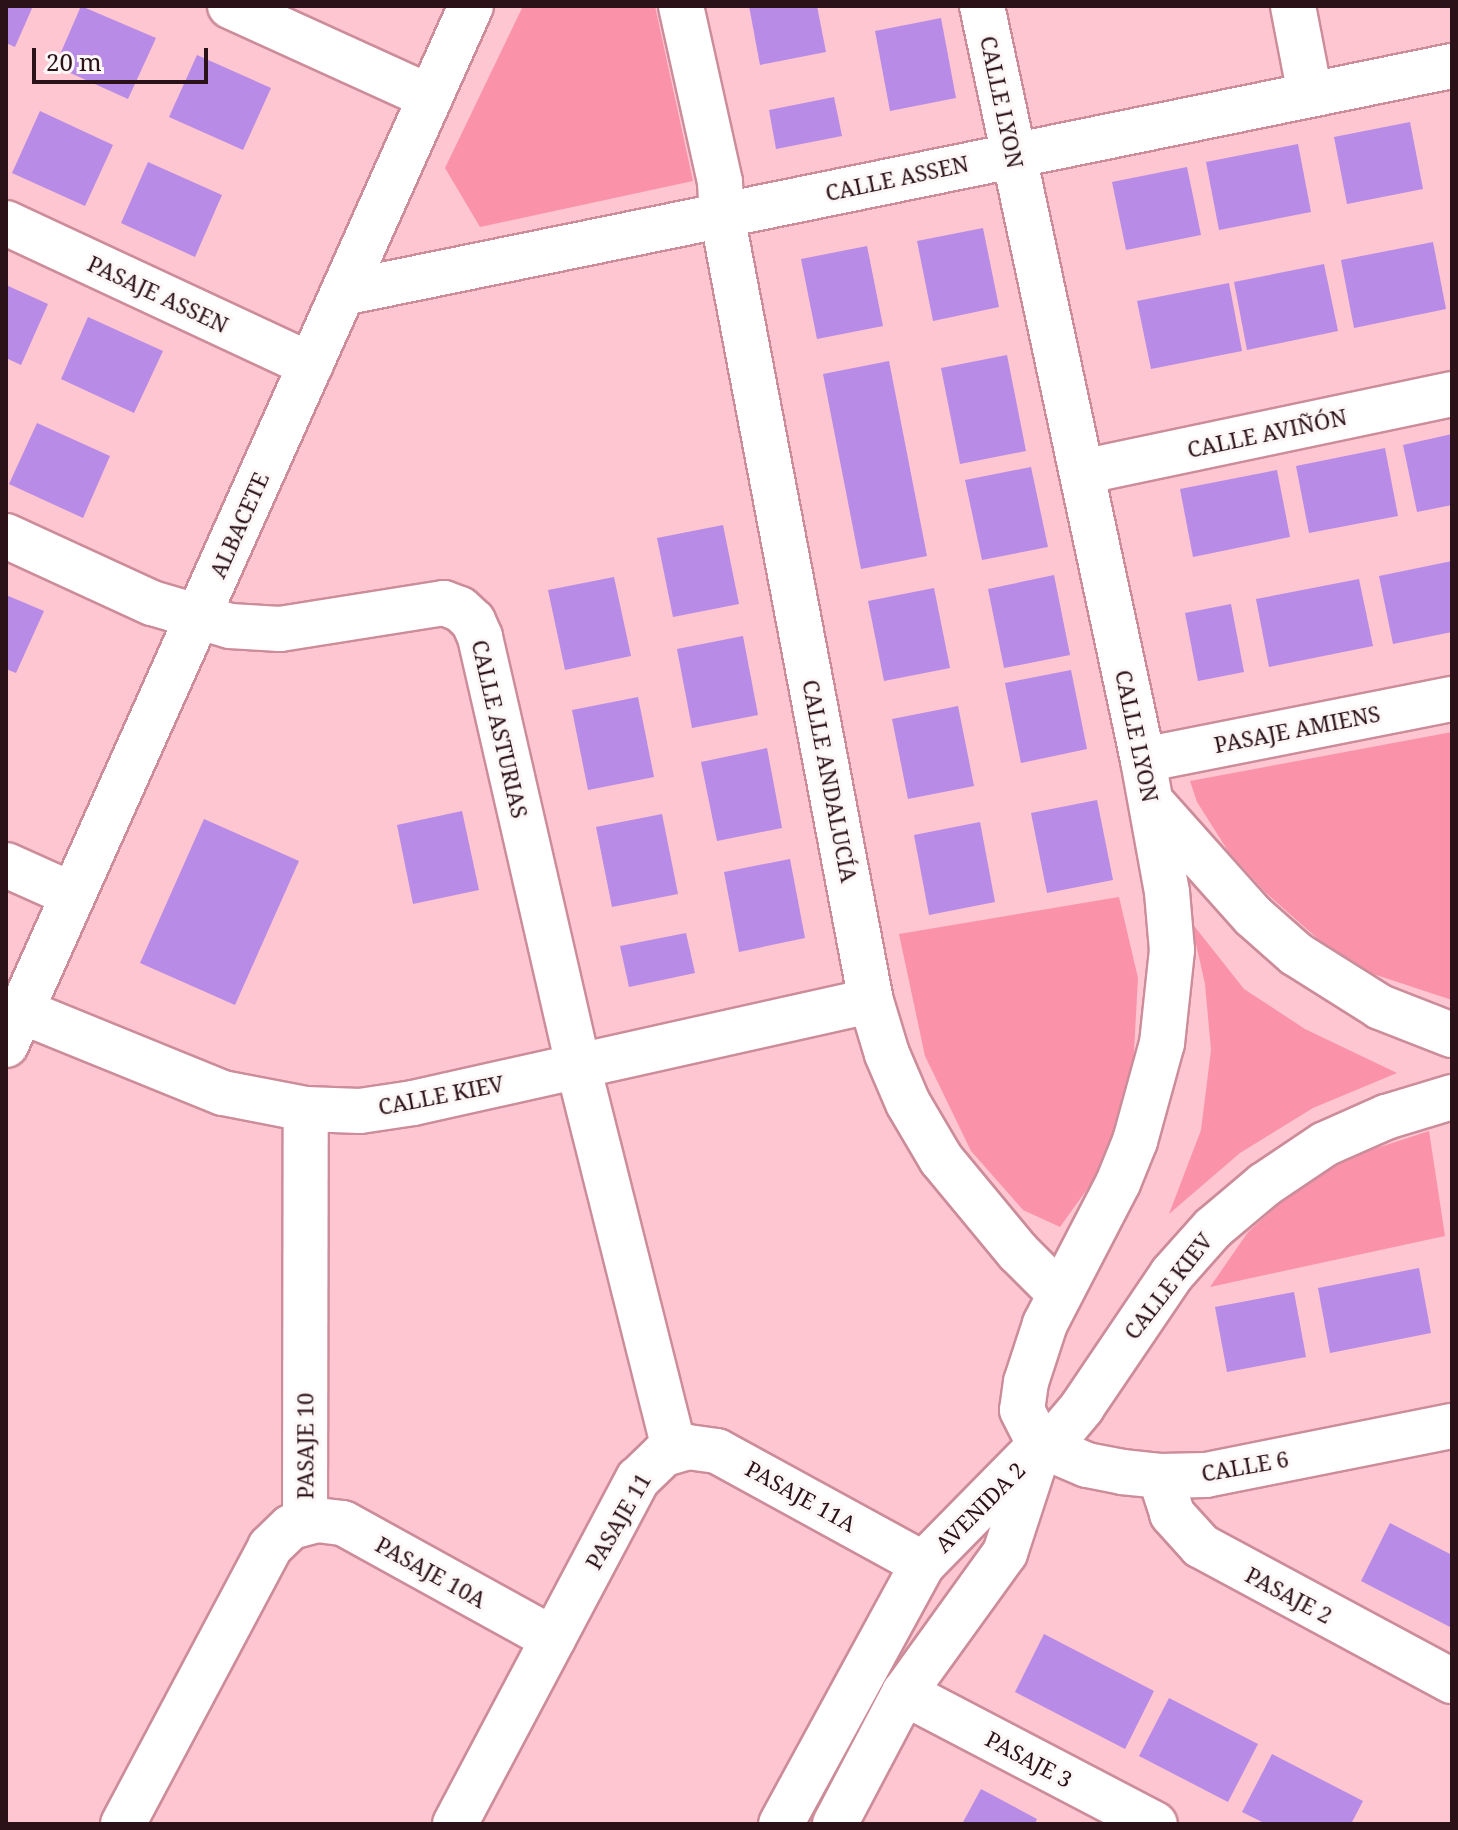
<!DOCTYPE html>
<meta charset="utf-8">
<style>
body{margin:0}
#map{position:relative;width:1458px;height:1830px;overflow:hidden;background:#fdc6d1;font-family:"Noto Serif",serif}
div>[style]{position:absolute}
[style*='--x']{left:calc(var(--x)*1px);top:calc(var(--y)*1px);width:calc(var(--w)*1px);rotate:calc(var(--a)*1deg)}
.green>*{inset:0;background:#fa93aa}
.building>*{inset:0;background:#b88be6}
.roads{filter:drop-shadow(2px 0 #cc8c99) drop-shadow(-2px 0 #cc8c99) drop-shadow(0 2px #cc8c99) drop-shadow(0 -2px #cc8c99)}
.minor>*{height:44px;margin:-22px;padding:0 22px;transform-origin:22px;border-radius:22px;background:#fff}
span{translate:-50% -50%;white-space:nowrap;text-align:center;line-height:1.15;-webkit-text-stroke:6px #fdf6f7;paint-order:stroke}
.street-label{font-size:22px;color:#2a1218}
.frame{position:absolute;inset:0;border:8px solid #2a1218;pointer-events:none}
.scale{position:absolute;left:32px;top:48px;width:176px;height:36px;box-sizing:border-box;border:4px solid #2a1218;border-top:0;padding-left:10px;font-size:24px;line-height:28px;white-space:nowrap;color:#2a1218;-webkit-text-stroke:6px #fdf6f7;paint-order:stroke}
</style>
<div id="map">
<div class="green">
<i style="clip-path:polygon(523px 6px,655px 6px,693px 181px,480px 227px,445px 168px)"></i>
<i style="clip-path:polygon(1452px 732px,1452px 1000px,1373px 974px,1318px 939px,1266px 893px,1228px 851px,1197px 802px,1190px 781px)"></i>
<i style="clip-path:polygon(1119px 897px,1138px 978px,1133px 1069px,1111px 1156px,1060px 1227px,1023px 1210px,971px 1151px,925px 1056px,899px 934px)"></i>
<i style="clip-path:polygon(1191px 922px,1244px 989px,1305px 1029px,1397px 1073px,1313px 1108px,1240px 1153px,1169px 1214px,1201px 1130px,1211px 1050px,1205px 984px)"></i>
<i style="clip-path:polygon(1429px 1131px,1445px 1236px,1210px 1287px,1248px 1232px,1295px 1190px,1346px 1158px)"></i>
</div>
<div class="building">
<i style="clip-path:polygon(6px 6px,33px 6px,15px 47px,6px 43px)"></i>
<i style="clip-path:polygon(81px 6px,156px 38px,128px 99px,55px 66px)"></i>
<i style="clip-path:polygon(749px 6px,817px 6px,826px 52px,760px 65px)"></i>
<i style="clip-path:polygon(941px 18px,956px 98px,890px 111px,875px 31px)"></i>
<i style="clip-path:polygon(197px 55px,271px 88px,243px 150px,169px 117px)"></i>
<i style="clip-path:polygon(834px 97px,842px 136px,776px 149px,769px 110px)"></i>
<i style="clip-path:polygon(40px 111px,113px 145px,85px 206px,12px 173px)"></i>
<i style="clip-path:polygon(1410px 122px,1423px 189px,1347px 204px,1334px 137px)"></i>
<i style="clip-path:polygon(1298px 144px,1311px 212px,1219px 230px,1206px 162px)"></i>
<i style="clip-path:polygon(148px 162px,222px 195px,195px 257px,121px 223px)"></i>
<i style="clip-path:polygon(1187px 167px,1201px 235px,1126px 250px,1112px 182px)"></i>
<i style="clip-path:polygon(983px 228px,999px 307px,933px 321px,917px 241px)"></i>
<i style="clip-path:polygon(1433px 242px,1446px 309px,1354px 328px,1341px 260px)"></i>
<i style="clip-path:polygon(867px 246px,883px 326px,817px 339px,801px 259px)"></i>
<i style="clip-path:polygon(1324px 264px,1338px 331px,1247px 350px,1234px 282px)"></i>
<i style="clip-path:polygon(1229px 283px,1242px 351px,1151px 369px,1137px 301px)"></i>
<i style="clip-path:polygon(6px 285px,48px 304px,21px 365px,6px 358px)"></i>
<i style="clip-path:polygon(88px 317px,163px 351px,134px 413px,61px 379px)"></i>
<i style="clip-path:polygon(1007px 355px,1026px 451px,960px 464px,941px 368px)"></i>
<i style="clip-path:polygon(889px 361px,927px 556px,861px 569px,823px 374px)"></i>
<i style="clip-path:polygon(37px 423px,110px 456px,83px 518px,9px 484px)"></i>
<i style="clip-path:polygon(1452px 434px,1452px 505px,1417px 512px,1403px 445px)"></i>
<i style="clip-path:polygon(1385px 448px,1398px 516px,1309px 533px,1296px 466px)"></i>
<i style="clip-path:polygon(1031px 467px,1048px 547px,982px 560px,965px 480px)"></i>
<i style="clip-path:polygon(1277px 470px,1290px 537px,1193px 557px,1180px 489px)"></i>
<i style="clip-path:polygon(723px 525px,739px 604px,673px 617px,657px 538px)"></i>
<i style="clip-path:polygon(1452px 561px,1452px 632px,1393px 644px,1379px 576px)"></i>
<i style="clip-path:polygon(1054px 575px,1070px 655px,1004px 668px,988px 589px)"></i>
<i style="clip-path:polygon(614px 577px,631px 656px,565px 670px,548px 590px)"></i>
<i style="clip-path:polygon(1359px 579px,1373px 646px,1269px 667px,1256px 599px)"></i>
<i style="clip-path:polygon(934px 588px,950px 668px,884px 681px,868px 601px)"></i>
<i style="clip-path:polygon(6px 595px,44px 611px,16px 673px,6px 669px)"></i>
<i style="clip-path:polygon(1231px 604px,1244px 672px,1198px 681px,1185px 613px)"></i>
<i style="clip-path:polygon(743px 636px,758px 715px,692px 728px,677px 649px)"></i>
<i style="clip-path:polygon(1071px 670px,1087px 749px,1021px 763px,1005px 683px)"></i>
<i style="clip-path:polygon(638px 697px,654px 777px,588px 790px,572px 710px)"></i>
<i style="clip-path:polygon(958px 706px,974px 786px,908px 799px,892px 719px)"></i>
<i style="clip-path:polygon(767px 748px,782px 828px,717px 841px,701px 762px)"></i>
<i style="clip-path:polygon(1097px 800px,1113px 880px,1047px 893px,1031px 813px)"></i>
<i style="clip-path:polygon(462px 811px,479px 890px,413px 904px,397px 825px)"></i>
<i style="clip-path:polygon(662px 814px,678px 894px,612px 907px,596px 827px)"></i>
<i style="clip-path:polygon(204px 819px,299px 861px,235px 1005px,140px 963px)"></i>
<i style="clip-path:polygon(980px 822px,995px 902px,929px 915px,914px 835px)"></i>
<i style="clip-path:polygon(790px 859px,805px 938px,739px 952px,724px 872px)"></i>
<i style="clip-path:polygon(686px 933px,695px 973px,629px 987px,620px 946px)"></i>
<i style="clip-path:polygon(1419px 1268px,1431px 1333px,1330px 1353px,1318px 1288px)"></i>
<i style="clip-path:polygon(1294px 1292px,1306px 1357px,1227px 1372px,1215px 1307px)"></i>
<i style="clip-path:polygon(1390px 1523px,1452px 1555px,1452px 1628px,1361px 1581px)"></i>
<i style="clip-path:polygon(1044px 1634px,1154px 1691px,1125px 1749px,1015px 1692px)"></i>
<i style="clip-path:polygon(1169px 1698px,1258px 1744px,1228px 1802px,1139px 1756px)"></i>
<i style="clip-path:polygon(1272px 1754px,1363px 1801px,1351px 1824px,1266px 1824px,1242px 1812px)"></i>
<i style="clip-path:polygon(981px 1789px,1037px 1819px,1035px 1824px,962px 1824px)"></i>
</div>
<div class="roads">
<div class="minor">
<i style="--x:230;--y:6;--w:220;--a:24.5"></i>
<i style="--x:681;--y:6;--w:180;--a:77.5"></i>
<i style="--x:720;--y:182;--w:33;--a:87"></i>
<i style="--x:722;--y:215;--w:800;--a:79.27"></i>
<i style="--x:871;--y:1001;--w:55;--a:73.2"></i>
<i style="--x:887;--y:1054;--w:53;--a:66.8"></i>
<i style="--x:908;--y:1103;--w:65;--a:59.5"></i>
<i style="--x:941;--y:1159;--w:121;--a:50.4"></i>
<i style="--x:1018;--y:1252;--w:58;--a:45"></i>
<i style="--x:982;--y:6;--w:771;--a:77.95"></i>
<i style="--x:1143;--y:760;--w:134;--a:79.7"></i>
<i style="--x:1167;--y:892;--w:58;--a:85.1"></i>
<i style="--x:1172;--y:950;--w:94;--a:96.1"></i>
<i style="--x:1162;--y:1043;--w:102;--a:105.4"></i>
<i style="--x:1135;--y:1141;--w:45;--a:112"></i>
<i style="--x:1118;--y:1183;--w:159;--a:117.4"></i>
<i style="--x:1045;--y:1324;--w:61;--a:108.1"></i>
<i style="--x:1026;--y:1382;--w:28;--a:98"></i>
<i style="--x:1022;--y:1410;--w:39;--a:63"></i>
<i style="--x:1293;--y:6;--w:90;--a:79.1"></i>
<i style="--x:6;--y:223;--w:336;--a:25"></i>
<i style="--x:343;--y:293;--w:1132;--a:-11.57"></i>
<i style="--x:1082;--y:472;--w:378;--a:-11.9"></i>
<i style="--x:6;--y:536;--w:161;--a:24.7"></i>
<i style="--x:152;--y:603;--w:81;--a:16.4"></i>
<i style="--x:230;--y:626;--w:50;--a:3.4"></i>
<i style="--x:280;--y:629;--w:166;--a:-9"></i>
<i style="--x:444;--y:603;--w:17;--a:21"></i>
<i style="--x:460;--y:609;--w:18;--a:43"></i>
<i style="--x:473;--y:621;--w:17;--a:66"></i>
<i style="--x:480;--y:637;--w:440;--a:77.1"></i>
<i style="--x:578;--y:1066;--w:395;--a:75.9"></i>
<i style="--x:1143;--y:760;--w:315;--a:-11.2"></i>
<i style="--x:1152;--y:803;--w:152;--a:48.2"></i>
<i style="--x:1253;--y:916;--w:57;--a:41.5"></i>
<i style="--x:1296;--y:954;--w:99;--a:32.2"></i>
<i style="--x:1380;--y:1007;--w:77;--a:21.3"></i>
<i style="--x:6;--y:865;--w:73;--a:24.1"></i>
<i style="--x:21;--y:1011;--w:218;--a:22.1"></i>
<i style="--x:223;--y:1093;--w:85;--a:10.9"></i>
<i style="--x:306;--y:1109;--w:54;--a:2.1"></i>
<i style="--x:360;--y:1111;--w:54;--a:-8.6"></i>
<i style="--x:413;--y:1103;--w:469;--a:-12.6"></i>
<i style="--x:6;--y:1045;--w:1138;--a:-65.89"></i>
<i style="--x:1040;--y:1445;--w:51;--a:23.1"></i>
<i style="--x:1087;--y:1465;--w:36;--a:11"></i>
<i style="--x:1122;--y:1472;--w:38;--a:6"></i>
<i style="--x:1160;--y:1476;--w:46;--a:-1.2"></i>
<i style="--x:1206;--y:1475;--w:251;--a:-11.3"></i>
<i style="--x:1160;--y:1476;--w:40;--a:72"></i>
<i style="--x:1172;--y:1514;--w:43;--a:47.8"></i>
<i style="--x:1201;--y:1546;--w:285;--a:28.3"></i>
<i style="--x:305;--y:1521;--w:412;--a:-89.9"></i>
<i style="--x:904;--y:1693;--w:283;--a:27.6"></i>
<i style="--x:123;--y:1824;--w:314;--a:-62"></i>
<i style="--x:270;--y:1547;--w:29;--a:-44"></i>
<i style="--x:291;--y:1527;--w:27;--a:-15"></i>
<i style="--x:317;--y:1520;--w:26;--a:7"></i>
<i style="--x:343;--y:1523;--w:240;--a:28.9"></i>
<i style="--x:455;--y:1824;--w:391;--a:-62.1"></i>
<i style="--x:638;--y:1479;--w:36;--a:-44"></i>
<i style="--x:664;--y:1454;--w:25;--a:-16"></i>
<i style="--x:688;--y:1447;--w:29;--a:8"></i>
<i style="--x:717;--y:1451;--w:235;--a:28.7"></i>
<i style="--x:781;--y:1824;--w:296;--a:-61.4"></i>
<i style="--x:923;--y:1564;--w:167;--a:-45.5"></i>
<i style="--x:1040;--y:1445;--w:27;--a:-33"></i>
<i style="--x:1063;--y:1430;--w:30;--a:-50"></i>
<i style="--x:1082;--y:1407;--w:161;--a:-55.9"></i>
<i style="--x:1172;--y:1274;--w:62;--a:-48.3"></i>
<i style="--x:1213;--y:1228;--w:67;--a:-40.1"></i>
<i style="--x:1264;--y:1185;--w:73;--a:-33.9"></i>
<i style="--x:1325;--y:1144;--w:67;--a:-23.9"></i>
<i style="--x:1386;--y:1117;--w:69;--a:-16.9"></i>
<i style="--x:835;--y:1824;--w:148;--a:-62.2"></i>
<i style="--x:904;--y:1693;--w:173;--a:-54.2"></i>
<i style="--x:1005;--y:1553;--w:103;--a:-71.9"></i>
</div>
</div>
<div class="street-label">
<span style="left:1002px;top:102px;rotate:78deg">CALLE LYON</span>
<span style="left:897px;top:178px;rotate:-12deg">CALLE ASSEN</span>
<span style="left:158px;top:294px;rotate:25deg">PASAJE ASSEN</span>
<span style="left:1267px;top:433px;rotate:-12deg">CALLE AVIÑÓN</span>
<span style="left:239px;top:525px;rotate:-66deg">ALBACETE</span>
<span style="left:500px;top:729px;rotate:77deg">CALLE ASTURIAS</span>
<span style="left:1297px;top:729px;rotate:-11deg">PASAJE AMIENS</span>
<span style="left:1137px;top:736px;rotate:78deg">CALLE LYON</span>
<span style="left:830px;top:781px;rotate:79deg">CALLE ANDALUCÍA</span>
<span style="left:441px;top:1095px;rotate:-11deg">CALLE KIEV</span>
<span style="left:1168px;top:1286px;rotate:-52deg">CALLE KIEV</span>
<span style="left:305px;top:1446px;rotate:-90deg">PASAJE 10</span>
<span style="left:1245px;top:1466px;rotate:-10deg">CALLE 6</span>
<span style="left:801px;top:1496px;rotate:29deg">PASAJE 11A</span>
<span style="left:980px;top:1507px;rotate:-45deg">AVENIDA 2</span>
<span style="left:618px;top:1521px;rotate:-60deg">PASAJE 11</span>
<span style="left:431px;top:1572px;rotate:29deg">PASAJE 10A</span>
<span style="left:1289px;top:1595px;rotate:28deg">PASAJE 2</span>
<span style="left:1029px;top:1759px;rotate:28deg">PASAJE 3</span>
</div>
<div class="frame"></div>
<div class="scale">20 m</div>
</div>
